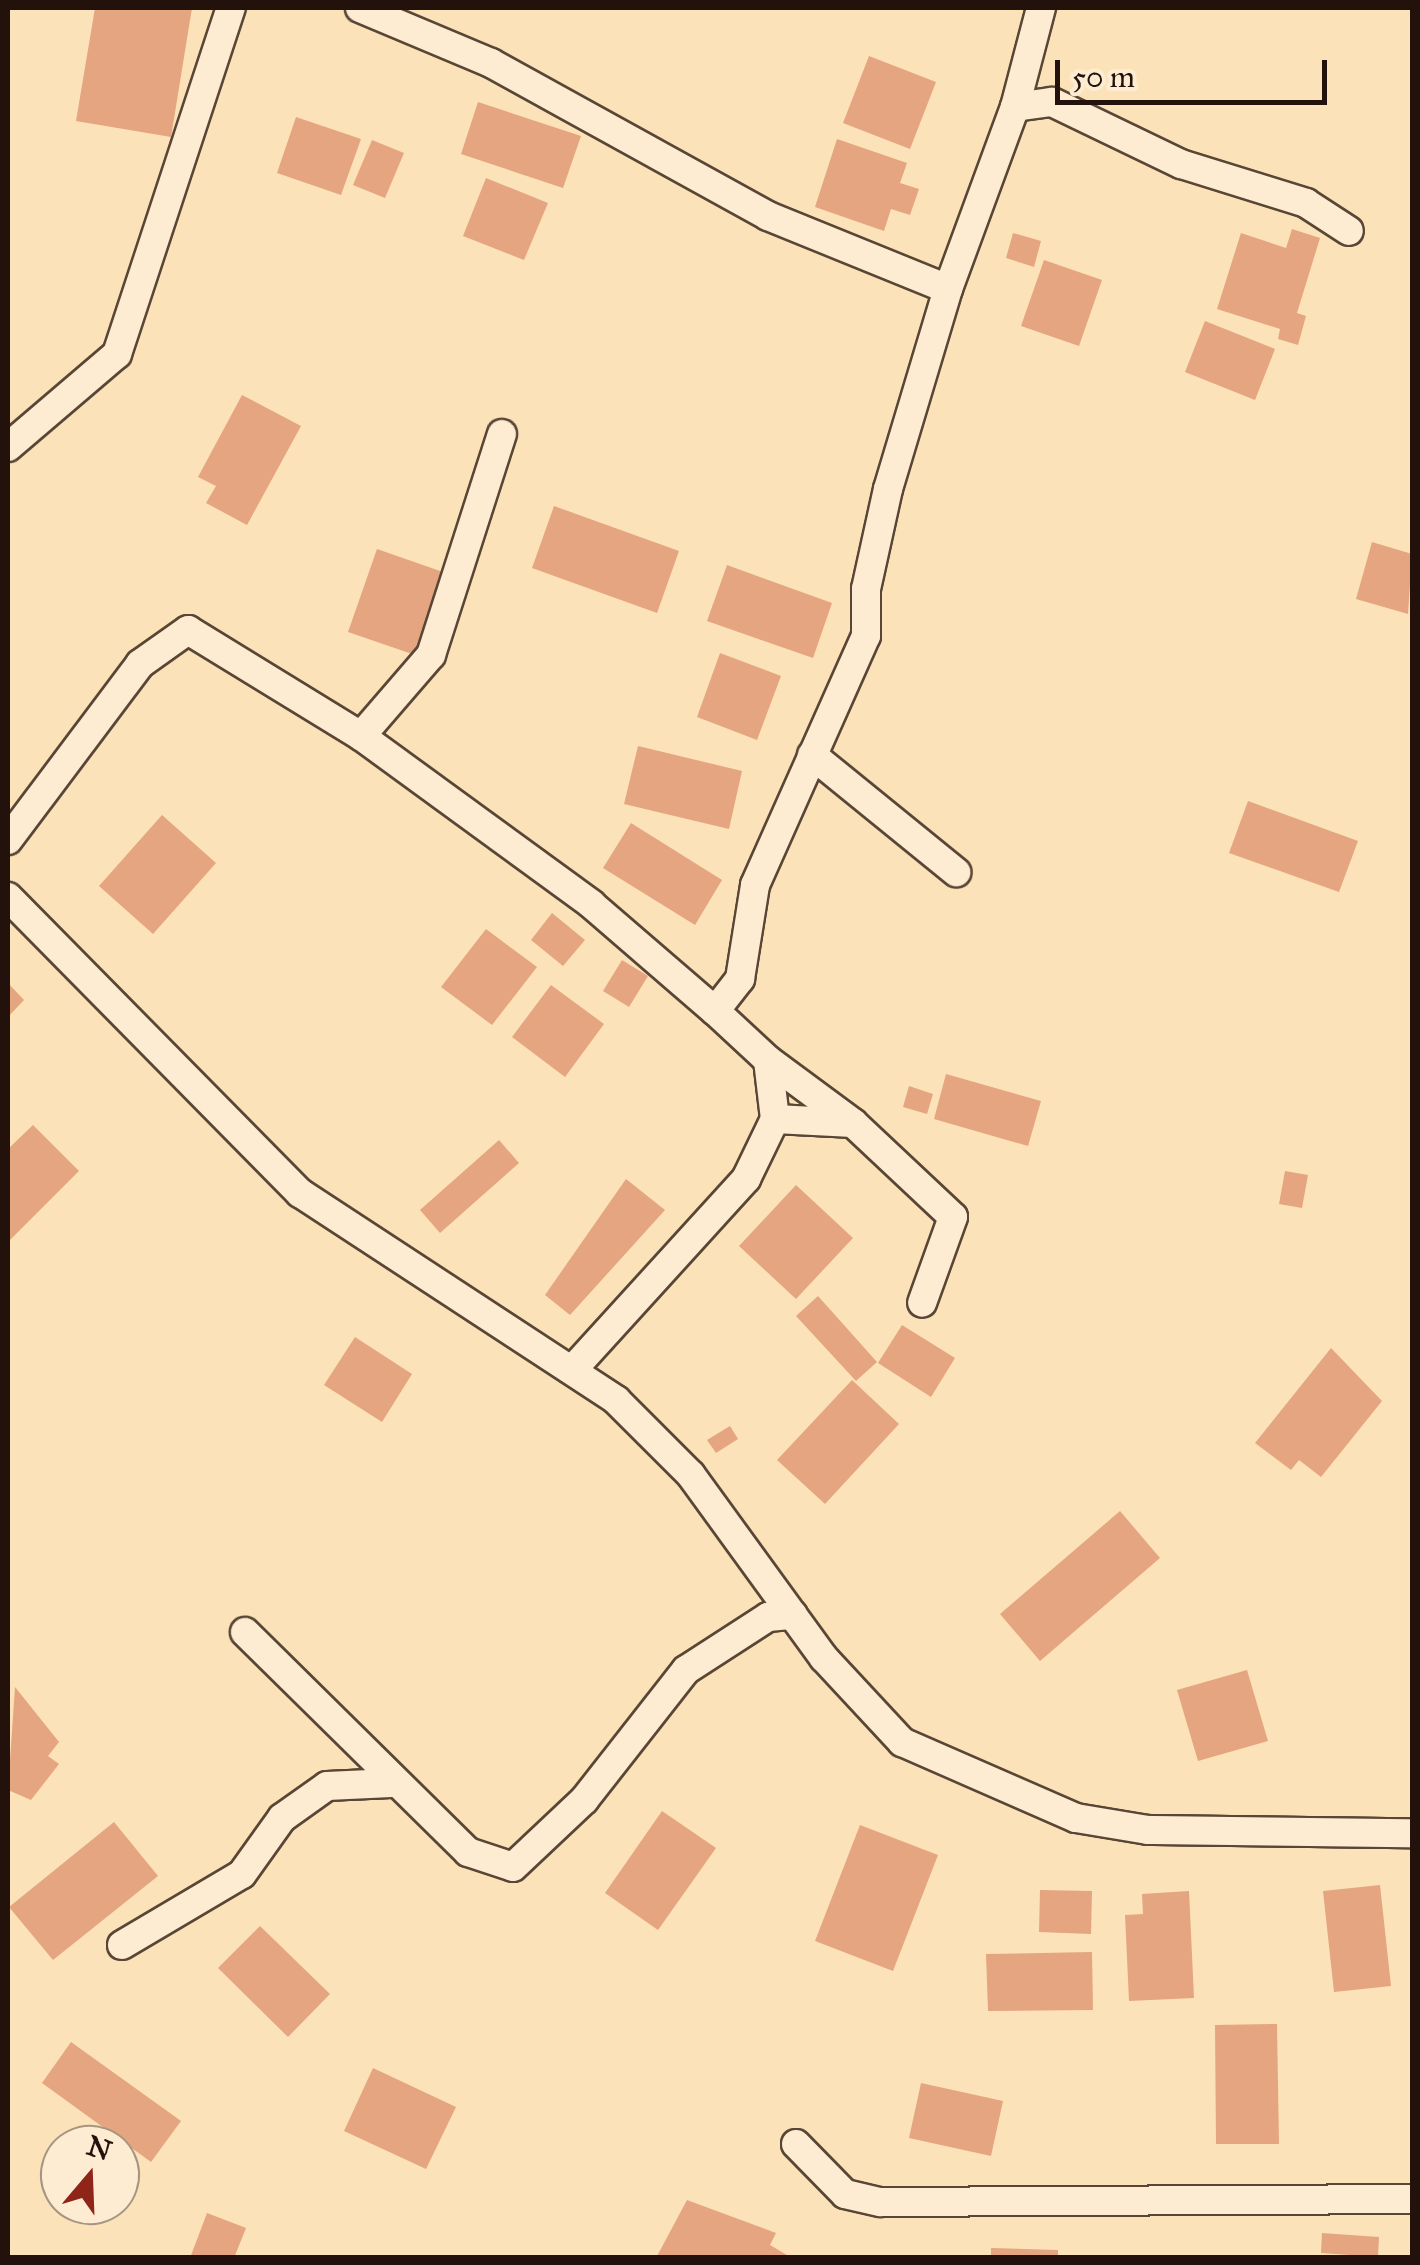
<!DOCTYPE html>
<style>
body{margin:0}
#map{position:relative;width:1420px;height:2265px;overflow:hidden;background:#fce2b8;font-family:"IM FELL Great Primer",serif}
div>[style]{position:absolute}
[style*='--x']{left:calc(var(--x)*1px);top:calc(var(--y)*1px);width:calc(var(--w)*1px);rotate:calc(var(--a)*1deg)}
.building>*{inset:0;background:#e5a580}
.roads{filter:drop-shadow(2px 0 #594636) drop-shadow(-2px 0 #594636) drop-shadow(0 2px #594636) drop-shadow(0 -2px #594636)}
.minor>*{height:28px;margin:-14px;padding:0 14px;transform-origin:14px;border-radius:14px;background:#fdecd1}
span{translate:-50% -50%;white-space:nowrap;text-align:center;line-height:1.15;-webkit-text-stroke:8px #fdecd1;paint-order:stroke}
.frame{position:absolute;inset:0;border:10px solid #23120b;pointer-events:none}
.north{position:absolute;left:40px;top:2125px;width:100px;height:100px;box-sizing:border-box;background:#fdecd1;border:2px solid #a69582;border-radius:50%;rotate:19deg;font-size:28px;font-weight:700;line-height:40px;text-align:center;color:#23120b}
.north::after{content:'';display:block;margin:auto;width:35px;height:45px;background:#8f2418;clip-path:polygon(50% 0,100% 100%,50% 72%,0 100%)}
.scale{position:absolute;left:1055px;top:60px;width:272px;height:45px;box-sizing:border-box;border:5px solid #23120b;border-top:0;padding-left:12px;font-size:30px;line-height:35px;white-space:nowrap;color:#23120b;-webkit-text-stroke:8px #fdecd1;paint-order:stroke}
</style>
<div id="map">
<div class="building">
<i style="clip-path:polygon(95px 8px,192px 8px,171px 137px,76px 121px)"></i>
<i style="clip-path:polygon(869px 56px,936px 82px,910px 149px,843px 123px)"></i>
<i style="clip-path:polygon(478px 102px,581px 136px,563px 188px,461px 154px)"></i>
<i style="clip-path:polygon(296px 117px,361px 139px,341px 195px,277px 173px)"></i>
<i style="clip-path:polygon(837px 139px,907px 163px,900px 183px,919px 189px,910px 215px,891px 209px,884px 231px,815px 207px)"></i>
<i style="clip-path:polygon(372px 140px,404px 153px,385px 198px,353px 185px)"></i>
<i style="clip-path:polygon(486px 178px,548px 203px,524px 260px,463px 236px)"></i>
<i style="clip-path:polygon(1292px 229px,1320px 238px,1297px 313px,1306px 316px,1298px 345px,1278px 339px,1280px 329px,1217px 309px,1241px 233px,1286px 248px)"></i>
<i style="clip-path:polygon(1013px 233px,1041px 241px,1034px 267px,1006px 258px)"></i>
<i style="clip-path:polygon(1044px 260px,1102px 280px,1079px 346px,1021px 326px)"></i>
<i style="clip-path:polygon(1205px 321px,1275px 349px,1255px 400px,1185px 372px)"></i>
<i style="clip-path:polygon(242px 395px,301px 426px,247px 525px,206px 503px,216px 486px,198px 477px)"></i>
<i style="clip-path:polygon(554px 506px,679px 551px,657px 613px,532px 568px)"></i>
<i style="clip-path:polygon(1372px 542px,1412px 554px,1408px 614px,1356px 599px)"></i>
<i style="clip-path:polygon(377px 549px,443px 572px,415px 655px,348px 632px)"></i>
<i style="clip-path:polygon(727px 565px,832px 603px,813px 658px,707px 621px)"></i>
<i style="clip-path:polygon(720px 653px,781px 676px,757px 740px,697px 717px)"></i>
<i style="clip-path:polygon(638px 746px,742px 771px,729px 829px,624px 804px)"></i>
<i style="clip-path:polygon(1248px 801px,1358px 841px,1339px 892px,1229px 853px)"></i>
<i style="clip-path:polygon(162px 815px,216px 863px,153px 934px,99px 886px)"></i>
<i style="clip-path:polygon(631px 823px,722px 880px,695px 925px,603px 868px)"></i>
<i style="clip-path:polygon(552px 913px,585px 940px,563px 966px,531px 940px)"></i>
<i style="clip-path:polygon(486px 929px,537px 967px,492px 1025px,441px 987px)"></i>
<i style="clip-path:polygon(622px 960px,648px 976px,629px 1007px,603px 991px)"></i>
<i style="clip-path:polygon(8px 983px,24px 1000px,8px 1017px)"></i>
<i style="clip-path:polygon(551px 985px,604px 1024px,565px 1077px,512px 1037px)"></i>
<i style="clip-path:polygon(946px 1074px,1041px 1101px,1028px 1146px,934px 1119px)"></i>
<i style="clip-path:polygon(909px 1086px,933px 1094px,927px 1114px,903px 1107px)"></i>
<i style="clip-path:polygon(33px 1125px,79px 1171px,8px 1242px,8px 1149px)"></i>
<i style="clip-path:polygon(499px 1140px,519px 1163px,440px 1233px,420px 1210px)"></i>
<i style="clip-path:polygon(1285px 1171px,1308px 1175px,1302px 1208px,1279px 1204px)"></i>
<i style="clip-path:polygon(626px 1179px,665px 1210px,570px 1315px,545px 1295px)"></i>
<i style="clip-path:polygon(796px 1185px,853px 1238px,796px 1299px,739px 1246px)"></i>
<i style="clip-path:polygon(818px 1296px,877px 1362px,856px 1381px,796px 1316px)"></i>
<i style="clip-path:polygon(902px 1325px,955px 1358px,931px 1397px,878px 1363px)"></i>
<i style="clip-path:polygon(355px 1337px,412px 1374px,382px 1422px,324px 1385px)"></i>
<i style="clip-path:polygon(1331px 1348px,1382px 1401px,1321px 1477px,1299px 1460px,1291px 1470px,1255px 1443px)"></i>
<i style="clip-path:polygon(852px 1380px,899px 1424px,825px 1504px,777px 1460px)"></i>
<i style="clip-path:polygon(730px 1426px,738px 1439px,716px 1453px,707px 1440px)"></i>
<i style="clip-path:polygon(1120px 1511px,1160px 1558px,1040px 1661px,1000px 1614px)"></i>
<i style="clip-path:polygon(1247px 1670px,1268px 1741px,1198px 1761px,1177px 1690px)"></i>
<i style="clip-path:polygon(15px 1687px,59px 1742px,48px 1756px,59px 1764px,31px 1800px,8px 1790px)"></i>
<i style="clip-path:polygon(662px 1811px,716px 1848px,658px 1930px,605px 1893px)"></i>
<i style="clip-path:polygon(114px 1822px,158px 1876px,53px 1960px,9px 1907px)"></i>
<i style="clip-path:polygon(860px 1825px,938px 1855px,893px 1971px,815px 1941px)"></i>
<i style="clip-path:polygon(1380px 1885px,1391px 1986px,1334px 1992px,1323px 1891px)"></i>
<i style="clip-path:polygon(1040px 1890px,1092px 1891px,1091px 1934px,1039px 1932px)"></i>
<i style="clip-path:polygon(1189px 1891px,1194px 1998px,1129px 2001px,1125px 1915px,1143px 1914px,1142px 1894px)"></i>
<i style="clip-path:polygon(260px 1926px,330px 1994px,288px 2037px,218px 1968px)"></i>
<i style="clip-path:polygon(1092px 1952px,1093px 2010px,988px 2011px,986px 1954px)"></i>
<i style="clip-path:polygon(1277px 2024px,1279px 2144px,1216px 2144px,1215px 2025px)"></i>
<i style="clip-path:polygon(71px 2042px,181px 2121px,151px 2162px,42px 2083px)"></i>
<i style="clip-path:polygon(373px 2068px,456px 2107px,426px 2169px,344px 2131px)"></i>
<i style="clip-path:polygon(921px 2083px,1003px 2101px,991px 2156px,909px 2138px)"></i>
<i style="clip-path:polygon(687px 2200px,776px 2233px,770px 2245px,792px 2258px,656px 2258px)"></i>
<i style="clip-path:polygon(207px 2213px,246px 2228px,234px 2258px,190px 2258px)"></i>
<i style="clip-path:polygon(1322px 2233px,1379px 2237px,1378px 2257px,1321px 2253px)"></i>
<i style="clip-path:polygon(991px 2248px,1058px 2250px,1058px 2258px,991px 2258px)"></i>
</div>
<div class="roads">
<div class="minor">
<i style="--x:360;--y:8;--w:142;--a:22.8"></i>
<i style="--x:491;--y:63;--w:316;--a:28.9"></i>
<i style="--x:768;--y:216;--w:194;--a:22.1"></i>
<i style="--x:948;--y:289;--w:194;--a:-69.8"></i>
<i style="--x:1015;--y:107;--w:37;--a:-8"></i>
<i style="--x:1052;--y:102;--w:143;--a:25.7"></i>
<i style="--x:1181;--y:164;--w:131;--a:17.3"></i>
<i style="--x:1306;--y:203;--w:51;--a:33.1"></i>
<i style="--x:1015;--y:107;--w:102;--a:-75.3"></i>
<i style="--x:8;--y:447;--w:143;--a:-40.5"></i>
<i style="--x:117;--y:354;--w:364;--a:-71.8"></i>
<i style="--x:361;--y:736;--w:107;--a:-49.2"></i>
<i style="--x:431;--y:655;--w:232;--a:-72.2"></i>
<i style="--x:812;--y:755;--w:186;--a:39.1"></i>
<i style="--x:8;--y:840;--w:220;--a:-53.1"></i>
<i style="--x:140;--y:664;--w:59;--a:-35.3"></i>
<i style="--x:188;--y:630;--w:203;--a:31.5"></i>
<i style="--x:361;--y:736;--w:285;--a:36.1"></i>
<i style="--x:591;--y:904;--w:164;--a:40.8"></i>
<i style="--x:715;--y:1011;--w:41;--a:-52"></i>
<i style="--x:740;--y:979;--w:95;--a:-80.9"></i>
<i style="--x:755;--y:885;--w:273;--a:-66"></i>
<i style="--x:866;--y:636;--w:47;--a:-90"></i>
<i style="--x:866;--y:589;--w:102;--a:-77.6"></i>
<i style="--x:888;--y:489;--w:209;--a:-73.3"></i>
<i style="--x:8;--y:897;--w:416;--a:45.4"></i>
<i style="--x:300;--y:1193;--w:378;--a:33.2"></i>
<i style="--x:616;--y:1400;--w:106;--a:45"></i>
<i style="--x:691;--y:1475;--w:226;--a:54"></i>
<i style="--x:824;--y:1658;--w:115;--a:47.1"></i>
<i style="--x:902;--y:1742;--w:190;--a:23.6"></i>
<i style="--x:1076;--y:1818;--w:73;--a:9.5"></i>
<i style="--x:1148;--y:1830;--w:264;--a:0.7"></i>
<i style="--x:768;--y:1060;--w:106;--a:36.5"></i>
<i style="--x:775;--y:1119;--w:78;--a:2.9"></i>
<i style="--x:853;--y:1123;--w:137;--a:43.2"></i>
<i style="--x:953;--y:1217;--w:91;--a:109.8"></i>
<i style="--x:574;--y:1368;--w:256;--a:-47.7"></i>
<i style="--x:746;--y:1179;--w:67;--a:-64.2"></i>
<i style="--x:775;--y:1119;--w:59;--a:-96.8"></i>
<i style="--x:768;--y:1060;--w:72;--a:-137.2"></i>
<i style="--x:245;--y:1632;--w:313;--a:44.6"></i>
<i style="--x:468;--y:1852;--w:47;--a:18.4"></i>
<i style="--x:513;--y:1867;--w:98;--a:-43.3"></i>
<i style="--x:584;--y:1800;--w:165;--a:-51.9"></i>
<i style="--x:686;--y:1670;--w:98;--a:-32.9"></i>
<i style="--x:768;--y:1617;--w:25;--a:-5"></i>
<i style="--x:122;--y:1945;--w:139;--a:-30.6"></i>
<i style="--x:242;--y:1874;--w:69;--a:-54.5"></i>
<i style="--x:282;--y:1818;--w:55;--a:-35.4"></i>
<i style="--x:327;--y:1786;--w:64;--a:-2.7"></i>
<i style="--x:796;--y:2144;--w:70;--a:45.6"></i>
<i style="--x:845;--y:2194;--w:37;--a:13"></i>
<i style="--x:881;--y:2202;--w:531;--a:-0.32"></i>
</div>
</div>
<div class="frame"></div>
<div class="north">N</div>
<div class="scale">50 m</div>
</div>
